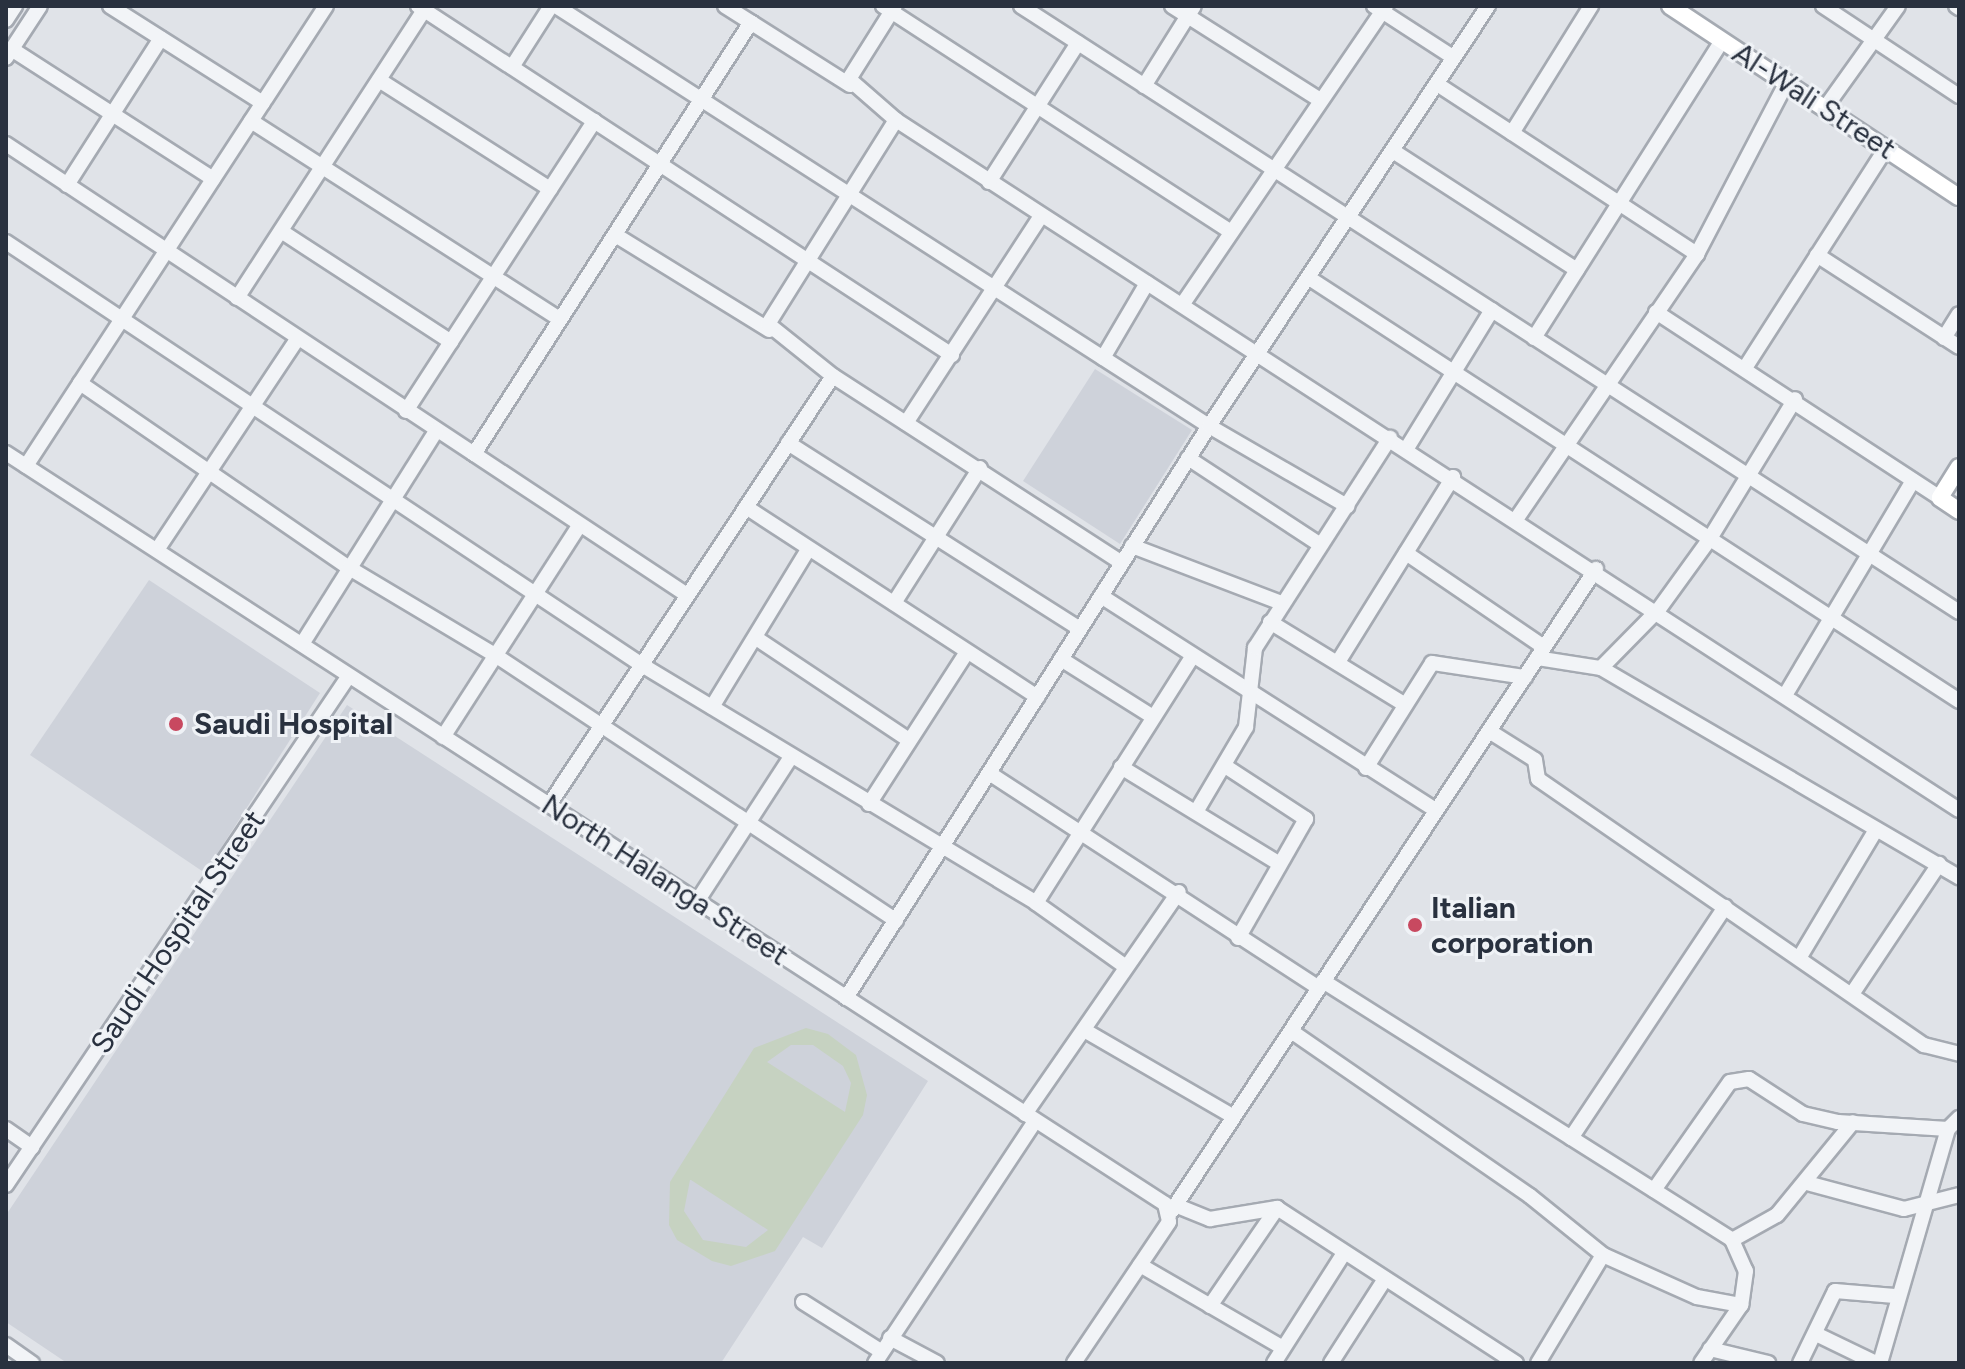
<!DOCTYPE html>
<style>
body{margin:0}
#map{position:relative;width:1965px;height:1369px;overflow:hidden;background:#e0e3e8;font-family:Figtree,sans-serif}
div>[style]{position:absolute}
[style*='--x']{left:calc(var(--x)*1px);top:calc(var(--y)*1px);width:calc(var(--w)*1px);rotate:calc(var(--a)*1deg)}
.built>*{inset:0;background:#ced2da}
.green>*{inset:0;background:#c6d2c1}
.roads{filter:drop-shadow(2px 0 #a5aab2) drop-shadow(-2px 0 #a5aab2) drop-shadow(0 2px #a5aab2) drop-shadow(0 -2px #a5aab2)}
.minor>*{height:14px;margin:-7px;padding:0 7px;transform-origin:7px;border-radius:7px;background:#f2f4f7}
.major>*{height:16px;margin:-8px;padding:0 8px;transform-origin:8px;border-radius:8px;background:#fff}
.dots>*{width:22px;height:22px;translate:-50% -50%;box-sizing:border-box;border:4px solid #eff2f6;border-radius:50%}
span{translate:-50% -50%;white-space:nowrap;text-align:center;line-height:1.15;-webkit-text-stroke:6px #eff2f6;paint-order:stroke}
.street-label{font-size:30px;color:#29313f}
.poi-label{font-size:30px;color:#29313f;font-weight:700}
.left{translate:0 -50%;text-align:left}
.frame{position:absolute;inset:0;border:8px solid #29313f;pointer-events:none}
</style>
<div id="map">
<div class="built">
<i style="clip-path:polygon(1095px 369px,1192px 430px,1120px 544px,1023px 481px)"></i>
<i style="clip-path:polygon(149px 580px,320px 693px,205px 873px,30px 755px)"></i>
<i style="clip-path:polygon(347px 705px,928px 1081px,822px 1248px,803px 1237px,721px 1363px,67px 1363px,6px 1322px,6px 1215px)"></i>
</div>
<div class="green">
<i style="clip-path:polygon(evenodd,806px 1028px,828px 1034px,856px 1055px,867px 1095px,863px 1115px,775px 1251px,731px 1266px,712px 1261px,677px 1240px,669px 1225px,670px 1182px,754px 1048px,806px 1028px,791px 1045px,813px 1045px,843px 1066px,851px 1083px,845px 1112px,767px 1062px,791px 1045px,806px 1028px,690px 1180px,691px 1180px,768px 1230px,746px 1247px,703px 1240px,684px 1211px,690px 1180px)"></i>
</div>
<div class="roads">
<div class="minor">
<i style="--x:110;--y:6;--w:181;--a:32.4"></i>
<i style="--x:418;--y:6;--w:638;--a:33.17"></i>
<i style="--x:556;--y:6;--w:776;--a:32.75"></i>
<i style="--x:1209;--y:426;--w:160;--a:30.1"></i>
<i style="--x:725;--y:6;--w:148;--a:32.3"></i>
<i style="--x:883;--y:6;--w:414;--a:33"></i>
<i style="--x:1021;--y:6;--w:1117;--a:32.86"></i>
<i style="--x:1172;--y:6;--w:175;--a:32.4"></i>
<i style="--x:1374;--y:6;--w:95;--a:33"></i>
<i style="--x:1823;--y:6;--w:163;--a:33.5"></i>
<i style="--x:1956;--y:6;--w:4;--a:34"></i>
<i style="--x:6;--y:20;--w:17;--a:-57"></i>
<i style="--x:13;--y:50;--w:238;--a:32.8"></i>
<i style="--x:6;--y:58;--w:62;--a:-56.8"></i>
<i style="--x:512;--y:67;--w:72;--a:-57.4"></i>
<i style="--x:379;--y:80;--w:203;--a:32.5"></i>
<i style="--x:1437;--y:84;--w:311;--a:33.2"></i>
<i style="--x:1144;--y:86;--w:94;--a:-58"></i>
<i style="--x:1825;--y:108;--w:125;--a:-54.4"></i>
<i style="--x:896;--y:120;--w:1267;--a:32.99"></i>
<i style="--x:251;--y:121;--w:365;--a:32.7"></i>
<i style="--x:1512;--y:133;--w:150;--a:-58.1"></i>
<i style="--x:6;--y:144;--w:817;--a:33.51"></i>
<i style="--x:1393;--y:151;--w:219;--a:32.9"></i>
<i style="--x:989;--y:182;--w:165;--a:-57.4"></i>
<i style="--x:67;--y:185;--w:174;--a:-57.4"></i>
<i style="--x:281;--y:231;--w:203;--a:33.1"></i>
<i style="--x:617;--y:236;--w:179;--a:31.7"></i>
<i style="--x:6;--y:242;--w:764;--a:33.63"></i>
<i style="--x:642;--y:665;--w:460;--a:31.1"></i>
<i style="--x:1036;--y:903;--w:110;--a:35.4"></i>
<i style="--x:1817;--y:255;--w:169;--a:32.9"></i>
<i style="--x:1309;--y:278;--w:776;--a:33.05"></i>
<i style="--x:237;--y:298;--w:343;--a:-57"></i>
<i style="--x:1182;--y:305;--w:362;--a:-55.7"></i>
<i style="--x:1656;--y:312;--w:339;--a:33.2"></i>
<i style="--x:1534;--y:338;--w:352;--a:-57.7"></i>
<i style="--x:1944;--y:338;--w:28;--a:-58"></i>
<i style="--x:1103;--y:358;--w:87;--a:-59.6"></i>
<i style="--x:1745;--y:368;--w:261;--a:-57.3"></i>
<i style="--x:833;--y:376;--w:344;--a:32.9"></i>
<i style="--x:80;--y:383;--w:323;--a:34.5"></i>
<i style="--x:346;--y:566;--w:174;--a:30.9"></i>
<i style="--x:495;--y:655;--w:481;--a:33.5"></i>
<i style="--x:406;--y:411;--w:346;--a:-57"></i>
<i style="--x:906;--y:423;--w:247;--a:-56.9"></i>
<i style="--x:788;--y:443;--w:346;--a:32.5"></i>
<i style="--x:1407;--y:448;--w:162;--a:-58.4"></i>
<i style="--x:6;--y:453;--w:1381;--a:32.94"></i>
<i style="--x:1165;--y:1204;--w:18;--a:77"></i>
<i style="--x:1169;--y:1222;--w:170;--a:124"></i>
<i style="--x:474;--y:454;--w:513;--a:-57.33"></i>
<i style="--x:1188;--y:458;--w:157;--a:33.3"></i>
<i style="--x:26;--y:466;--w:549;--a:-56.89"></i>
<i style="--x:746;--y:507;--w:348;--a:33.1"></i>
<i style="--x:1517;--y:518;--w:320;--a:-55.7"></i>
<i style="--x:1697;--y:254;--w:194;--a:-62.4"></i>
<i style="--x:1132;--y:546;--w:160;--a:20.9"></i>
<i style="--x:157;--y:550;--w:253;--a:-56.4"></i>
<i style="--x:1406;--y:553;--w:167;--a:34.3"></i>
<i style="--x:1101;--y:596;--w:395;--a:32.6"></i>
<i style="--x:894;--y:603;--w:160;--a:-57.5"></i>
<i style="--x:1270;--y:622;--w:157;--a:31.5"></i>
<i style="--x:756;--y:638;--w:184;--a:33.7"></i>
<i style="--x:302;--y:644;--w:252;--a:-57.8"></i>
<i style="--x:1537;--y:658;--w:65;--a:8.9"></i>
<i style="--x:1601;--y:668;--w:415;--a:30.3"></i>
<i style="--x:1061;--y:659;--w:109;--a:32.2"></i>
<i style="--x:1338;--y:662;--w:218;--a:-58.1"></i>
<i style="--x:1601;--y:668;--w:83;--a:-45.5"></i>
<i style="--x:1659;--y:609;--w:85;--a:-54.1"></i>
<i style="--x:1709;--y:540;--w:165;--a:-58.6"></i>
<i style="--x:1787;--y:692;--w:246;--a:-59.2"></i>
<i style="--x:712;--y:707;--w:184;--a:-58.6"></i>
<i style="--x:1489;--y:731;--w:54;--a:32.2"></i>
<i style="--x:1535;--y:760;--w:19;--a:81"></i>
<i style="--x:1538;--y:779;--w:469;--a:34.6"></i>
<i style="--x:1924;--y:1045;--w:36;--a:14"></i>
<i style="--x:443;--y:737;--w:251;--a:-57.2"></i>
<i style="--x:1225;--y:766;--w:97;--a:33.2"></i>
<i style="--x:1306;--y:819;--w:137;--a:119.7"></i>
<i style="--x:1121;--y:767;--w:186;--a:31.4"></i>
<i style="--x:1366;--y:768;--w:124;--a:-57.8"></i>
<i style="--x:1432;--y:663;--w:94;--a:8.6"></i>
<i style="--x:989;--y:773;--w:394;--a:33.1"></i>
<i style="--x:869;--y:804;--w:181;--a:-57.2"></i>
<i style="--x:549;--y:805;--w:514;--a:-56.5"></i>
<i style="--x:833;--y:376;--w:83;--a:-141.3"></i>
<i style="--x:768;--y:324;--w:241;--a:-57.9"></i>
<i style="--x:896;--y:120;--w:62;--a:-138.9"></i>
<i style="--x:849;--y:79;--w:86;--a:-57.8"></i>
<i style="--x:1196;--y:812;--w:99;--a:-59.5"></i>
<i style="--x:1246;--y:727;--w:80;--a:-83.5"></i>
<i style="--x:1255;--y:648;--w:250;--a:-57.3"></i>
<i style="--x:698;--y:900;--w:171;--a:-57"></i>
<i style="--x:1036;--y:903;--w:293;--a:-57.6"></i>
<i style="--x:1801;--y:955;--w:142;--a:-59.1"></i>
<i style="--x:1323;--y:981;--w:484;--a:32.3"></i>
<i style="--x:1732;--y:1240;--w:34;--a:66"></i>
<i style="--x:1746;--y:1271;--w:34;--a:98"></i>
<i style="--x:1741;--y:1305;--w:70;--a:124.6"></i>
<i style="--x:1854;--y:991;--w:153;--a:-56.2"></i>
<i style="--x:846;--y:998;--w:677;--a:-57.6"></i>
<i style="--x:1209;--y:426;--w:504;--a:-56.4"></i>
<i style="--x:1084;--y:1030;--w:173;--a:30.1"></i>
<i style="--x:1291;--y:1031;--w:290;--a:34.6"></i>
<i style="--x:1530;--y:1196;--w:94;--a:38.9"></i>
<i style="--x:1603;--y:1255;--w:103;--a:24.1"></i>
<i style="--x:1697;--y:1297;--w:45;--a:10.3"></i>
<i style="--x:1025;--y:1114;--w:270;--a:-55.3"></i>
<i style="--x:6;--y:1129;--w:32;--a:35"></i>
<i style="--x:1571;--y:1138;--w:278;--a:-56.3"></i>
<i style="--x:1807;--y:1183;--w:100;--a:15"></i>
<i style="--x:1904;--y:1209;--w:57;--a:-14.3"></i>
<i style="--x:6;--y:1185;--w:612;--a:-56.05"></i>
<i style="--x:1654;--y:1190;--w:132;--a:-54.9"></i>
<i style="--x:1730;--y:1082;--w:19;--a:-9"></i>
<i style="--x:1749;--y:1079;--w:64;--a:32.9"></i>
<i style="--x:1803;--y:1114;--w:36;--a:13"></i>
<i style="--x:1838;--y:1122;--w:110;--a:3.6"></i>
<i style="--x:1948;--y:1129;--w:16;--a:-45"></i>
<i style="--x:1175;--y:1205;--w:38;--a:22"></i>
<i style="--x:1210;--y:1219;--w:68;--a:-9.3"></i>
<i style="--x:1277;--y:1208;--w:285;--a:33"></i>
<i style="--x:1171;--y:1212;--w:771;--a:-56.54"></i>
<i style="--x:1732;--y:1240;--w:51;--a:-29.1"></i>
<i style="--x:1777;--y:1215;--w:120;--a:-50.7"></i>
<i style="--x:1140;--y:1265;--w:165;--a:30.1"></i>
<i style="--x:803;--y:1302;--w:93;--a:32.3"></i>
<i style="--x:1210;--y:1306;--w:119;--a:-55.6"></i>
<i style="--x:1818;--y:1335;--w:64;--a:25.8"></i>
<i style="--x:890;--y:1338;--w:53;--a:28"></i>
<i style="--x:6;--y:1345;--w:32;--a:35"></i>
<i style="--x:1710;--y:1349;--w:60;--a:13.6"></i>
<i style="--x:875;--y:1363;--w:290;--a:-56.5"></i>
<i style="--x:1274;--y:1363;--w:130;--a:-57.5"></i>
<i style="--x:1331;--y:1363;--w:100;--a:-57.3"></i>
<i style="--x:1538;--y:1363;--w:126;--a:-59"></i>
<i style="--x:1800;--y:1363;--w:80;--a:-64.1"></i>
<i style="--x:1835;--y:1291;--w:60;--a:4.8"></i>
<i style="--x:1880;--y:1363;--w:244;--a:-73.8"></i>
</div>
<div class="major">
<i style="--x:1670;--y:6;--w:346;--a:33.5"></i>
<i style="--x:1959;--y:467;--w:36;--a:122"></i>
<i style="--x:1940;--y:498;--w:23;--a:34"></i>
</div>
</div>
<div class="dots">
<i style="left:176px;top:724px;background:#c84960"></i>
<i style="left:1415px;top:925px;background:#c84960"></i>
</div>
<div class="street-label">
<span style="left:1814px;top:101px;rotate:33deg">Al-Wali Street</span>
<span style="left:665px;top:880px;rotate:33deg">North Halanga Street</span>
<span style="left:178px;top:932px;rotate:-56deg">Saudi Hospital Street</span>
</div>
<div class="poi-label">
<span class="left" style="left:194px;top:724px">Saudi Hospital</span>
<span class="left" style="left:1431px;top:925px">Italian<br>corporation</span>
</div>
<div class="frame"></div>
</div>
